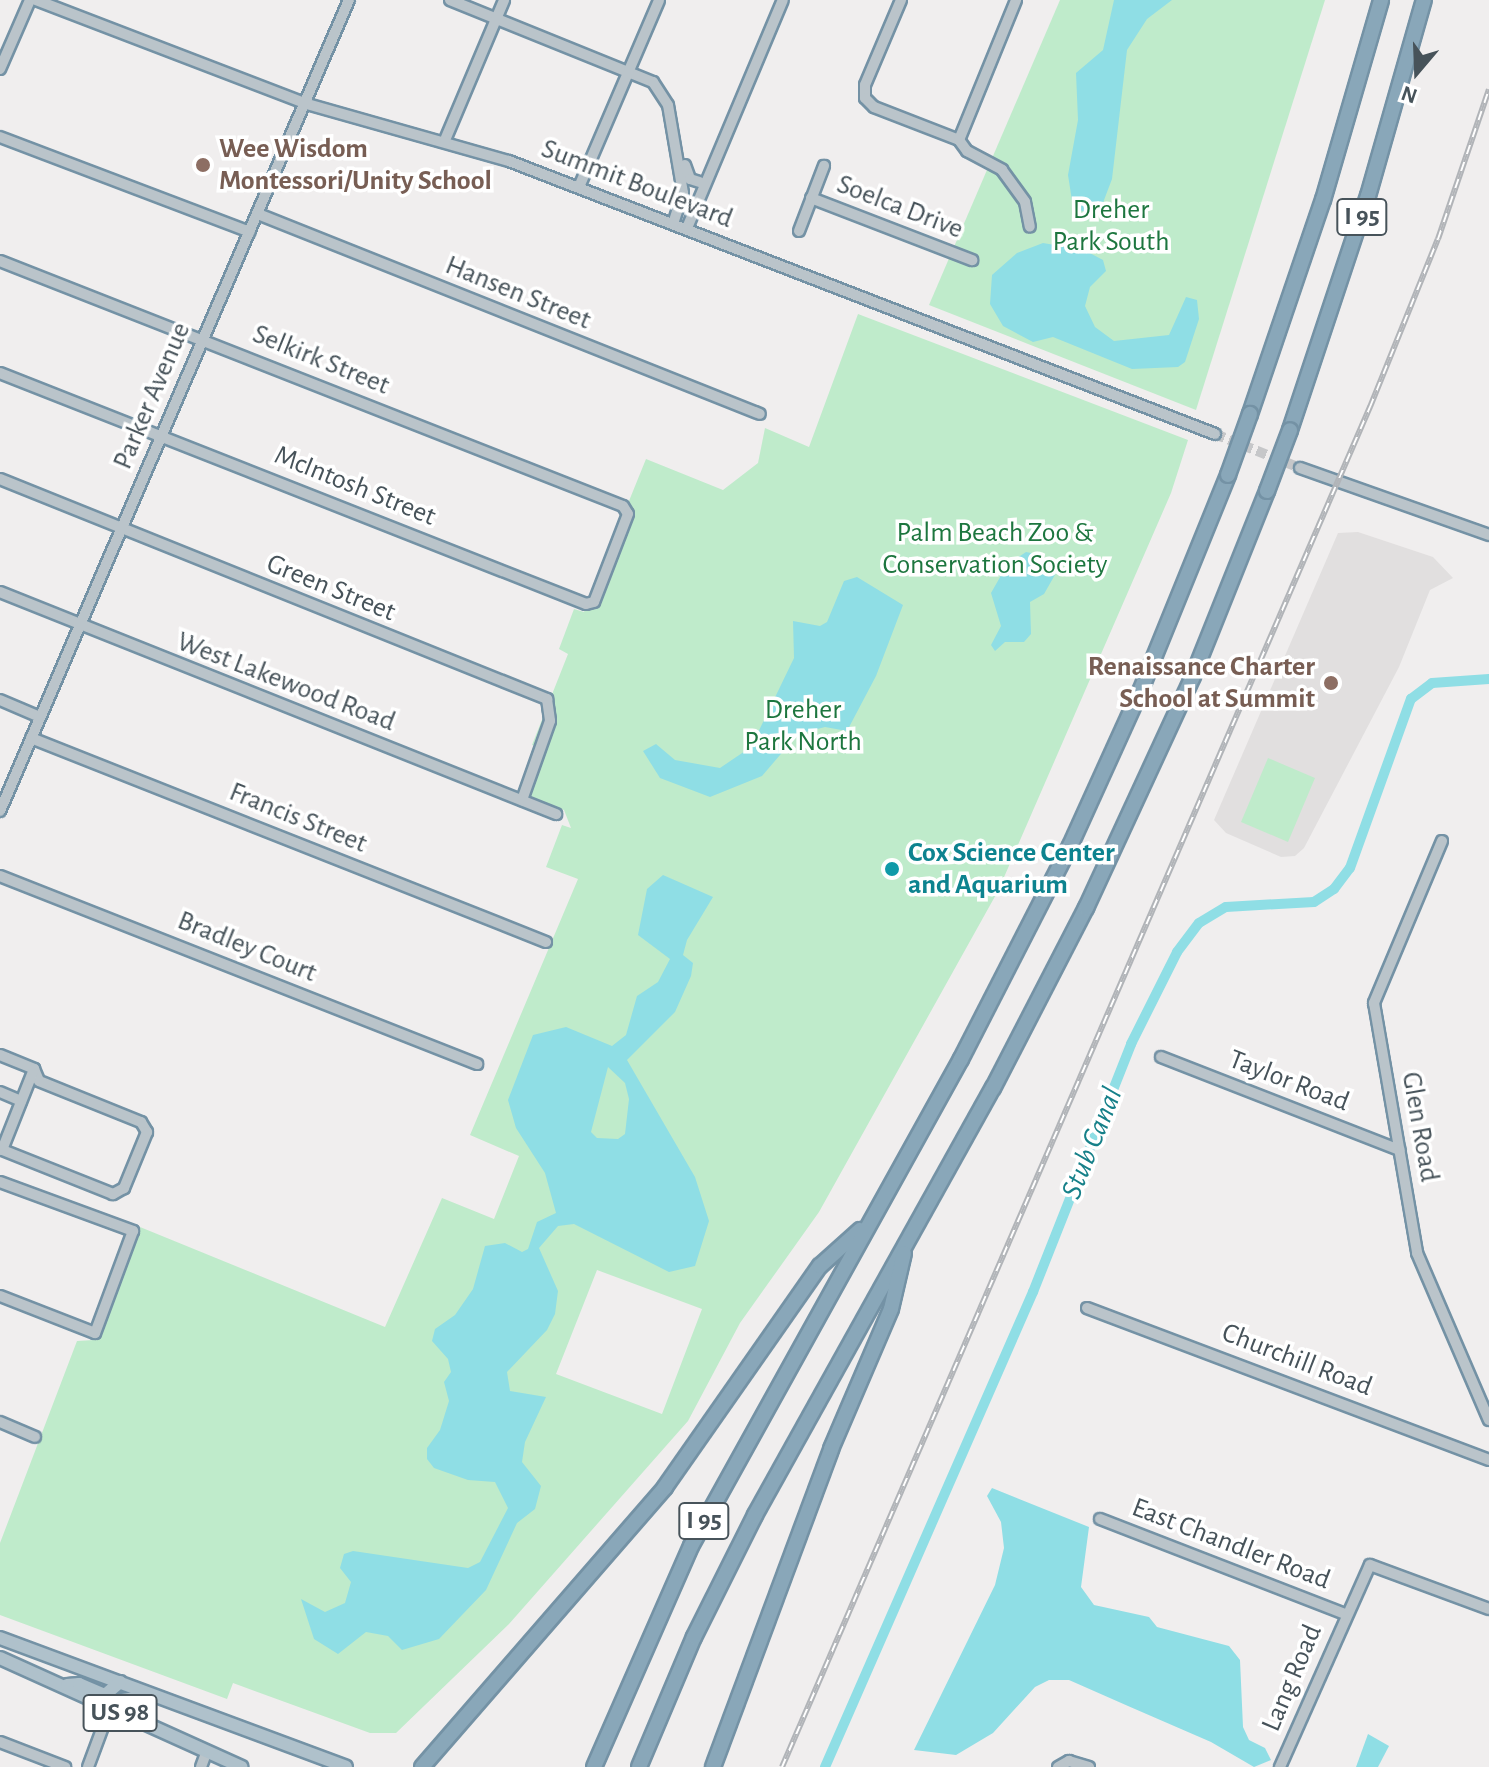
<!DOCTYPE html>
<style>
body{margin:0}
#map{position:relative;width:1489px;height:1767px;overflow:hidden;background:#f0eeee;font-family:"Alegreya Sans",sans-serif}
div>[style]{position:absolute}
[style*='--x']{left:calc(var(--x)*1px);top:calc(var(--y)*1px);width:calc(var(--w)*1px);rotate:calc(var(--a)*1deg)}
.education>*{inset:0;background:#e1dfdf}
.green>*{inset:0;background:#bfebcb}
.water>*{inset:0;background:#8fdee5}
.canal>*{height:10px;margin:-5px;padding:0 5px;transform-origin:5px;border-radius:5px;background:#8fdee5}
.minor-tunnel>*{height:10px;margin-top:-5px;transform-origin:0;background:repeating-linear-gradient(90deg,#c6c7c9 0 10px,transparent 0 15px)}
.roads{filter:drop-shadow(2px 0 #7492a5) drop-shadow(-2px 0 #7492a5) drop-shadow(0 2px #7492a5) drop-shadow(0 -2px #7492a5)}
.minor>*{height:10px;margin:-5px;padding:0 5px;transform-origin:5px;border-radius:5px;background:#bac4ca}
.major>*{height:12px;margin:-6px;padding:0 6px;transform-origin:6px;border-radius:6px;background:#afc1cb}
.highway>*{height:14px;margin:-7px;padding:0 7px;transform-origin:7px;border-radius:7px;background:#89a7b9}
.rail>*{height:6px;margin-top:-3px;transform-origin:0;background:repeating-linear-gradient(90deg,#fff 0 9px,#b1b4b8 0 18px);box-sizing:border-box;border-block:2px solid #b1b4b8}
.bridges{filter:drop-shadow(2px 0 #7492a5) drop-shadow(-2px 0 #7492a5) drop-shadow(0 2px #7492a5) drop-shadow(0 -2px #7492a5)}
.highway-bridge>*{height:14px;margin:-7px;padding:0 7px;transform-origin:7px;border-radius:7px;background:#89a7b9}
.dots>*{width:22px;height:22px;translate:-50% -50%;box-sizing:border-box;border:4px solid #fff;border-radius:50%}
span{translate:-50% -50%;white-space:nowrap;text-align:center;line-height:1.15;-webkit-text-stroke:7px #fff;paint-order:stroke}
.shield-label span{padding:2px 6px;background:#fff;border:2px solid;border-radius:6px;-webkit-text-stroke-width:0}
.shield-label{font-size:26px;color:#47535a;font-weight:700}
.education-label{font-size:28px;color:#785e54;font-weight:700}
.left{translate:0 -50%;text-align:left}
.right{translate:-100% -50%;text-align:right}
.street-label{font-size:28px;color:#47535a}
.park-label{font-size:28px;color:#1d763f}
.culture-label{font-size:28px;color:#0d838f;font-weight:700}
.water-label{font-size:30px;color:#168089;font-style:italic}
.north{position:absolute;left:1377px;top:32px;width:80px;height:80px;-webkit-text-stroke:6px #fff;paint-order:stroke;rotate:199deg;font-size:22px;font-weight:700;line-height:32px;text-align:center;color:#47535a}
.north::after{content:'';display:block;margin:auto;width:28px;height:36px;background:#47535a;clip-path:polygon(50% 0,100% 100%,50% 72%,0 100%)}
</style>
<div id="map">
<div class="education">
<i style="clip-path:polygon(1358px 532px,1433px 557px,1453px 578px,1430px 590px,1399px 667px,1304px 848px,1295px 856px,1281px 857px,1226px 833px,1214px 820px,1338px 533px)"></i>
</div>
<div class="green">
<i style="clip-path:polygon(1060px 0,1325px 0,1196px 410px,929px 305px)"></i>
<i style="clip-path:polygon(evenodd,858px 314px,1188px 440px,1171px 493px,998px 891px,819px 1212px,740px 1323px,688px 1421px,509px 1624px,396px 1733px,370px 1733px,233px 1683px,227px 1699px,0 1615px,0 1543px,77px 1341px,94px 1340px,140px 1227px,385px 1327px,442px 1198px,494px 1219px,519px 1156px,470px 1135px,578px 879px,546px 867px,562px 825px,571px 828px,564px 810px,520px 794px,536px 746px,532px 745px,568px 654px,559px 649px,574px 609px,584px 612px,646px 459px,723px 490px,758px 463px,765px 428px,809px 447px,858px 314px,597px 1270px,702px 1309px,662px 1414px,556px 1374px,597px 1270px)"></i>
<i style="clip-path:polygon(1268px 758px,1315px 778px,1288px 842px,1241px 822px)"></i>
</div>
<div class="water">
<i style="clip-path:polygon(1114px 0,1172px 0,1147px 19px,1127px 50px,1112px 179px,1101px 208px,1087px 213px,1073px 207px,1068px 175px,1078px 120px,1076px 73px,1103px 50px)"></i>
<i style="clip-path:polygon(1043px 243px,1084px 250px,1103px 260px,1106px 271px,1090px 287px,1085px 306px,1095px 327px,1114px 341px,1169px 335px,1186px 297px,1197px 300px,1199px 319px,1185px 362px,1178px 367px,1132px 369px,1053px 337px,1033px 342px,1003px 326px,990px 304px,992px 275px,1017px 253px)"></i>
<i style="clip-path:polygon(1026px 552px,1041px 555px,1056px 573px,1044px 594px,1030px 602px,1031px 634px,1024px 642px,1005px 642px,995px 651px,991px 645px,1001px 626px,991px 593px,1007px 565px)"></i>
<i style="clip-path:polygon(857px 577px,903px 605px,876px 676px,847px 731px,825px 727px,798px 734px,762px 776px,710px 797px,660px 778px,643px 751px,656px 744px,675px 760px,720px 768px,751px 747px,794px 658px,793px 621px,820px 626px,827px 622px,844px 581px)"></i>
<i style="clip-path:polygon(evenodd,663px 875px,713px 897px,687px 940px,683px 955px,693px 963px,691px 976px,675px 1012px,627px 1060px,695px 1177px,709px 1221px,695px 1266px,669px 1272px,574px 1224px,558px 1226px,539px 1248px,558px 1291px,555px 1314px,547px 1330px,507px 1372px,510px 1391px,546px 1397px,525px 1442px,522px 1462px,541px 1486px,535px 1509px,517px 1523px,486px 1590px,439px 1639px,402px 1650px,388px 1636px,366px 1632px,338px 1654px,314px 1639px,301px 1599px,325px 1612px,345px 1603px,351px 1582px,340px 1568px,344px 1554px,353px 1551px,468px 1568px,480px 1562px,508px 1508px,495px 1482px,468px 1480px,434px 1468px,427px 1459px,427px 1448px,440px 1430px,449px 1401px,444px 1382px,451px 1372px,448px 1359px,432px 1341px,435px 1329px,455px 1315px,473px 1289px,485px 1246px,505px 1243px,522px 1252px,528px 1249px,537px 1222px,556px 1213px,545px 1173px,516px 1128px,508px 1100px,533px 1035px,566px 1027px,612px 1046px,626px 1035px,637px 996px,658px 982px,670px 959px,638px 935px,647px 889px,663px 875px,608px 1067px,625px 1083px,629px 1099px,625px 1134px,618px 1139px,597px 1138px,591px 1132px,608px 1067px)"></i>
<i style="clip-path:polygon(992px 1488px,1089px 1527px,1081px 1587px,1094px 1605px,1149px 1617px,1157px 1627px,1229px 1646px,1240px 1660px,1243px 1727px,1249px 1740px,1265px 1748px,1271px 1760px,1254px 1767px,1211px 1742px,1128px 1706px,1069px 1680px,1049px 1680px,1035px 1687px,993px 1733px,956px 1755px,914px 1750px,995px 1585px,1004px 1548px,1001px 1522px,987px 1496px)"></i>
<i style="clip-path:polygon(1368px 1734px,1389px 1746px,1378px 1767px,1356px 1767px)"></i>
</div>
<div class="canal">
<i style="--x:825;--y:1767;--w:519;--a:-66.35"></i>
<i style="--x:1033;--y:1292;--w:267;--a:-68.4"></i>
<i style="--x:1131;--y:1044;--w:103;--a:-63.4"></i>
<i style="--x:1177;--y:952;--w:36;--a:-53"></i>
<i style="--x:1199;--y:923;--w:31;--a:-31"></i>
<i style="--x:1226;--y:907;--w:88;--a:-3.3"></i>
<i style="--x:1314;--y:902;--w:24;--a:-33"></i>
<i style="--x:1334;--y:889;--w:26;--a:-53"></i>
<i style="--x:1350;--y:868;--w:180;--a:-70.2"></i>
<i style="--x:1411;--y:699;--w:26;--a:-37"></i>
<i style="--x:1432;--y:683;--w:57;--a:-4"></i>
</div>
<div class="minor-tunnel">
<i style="--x:1215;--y:434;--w:92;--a:21.8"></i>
</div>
<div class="roads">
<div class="minor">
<i style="--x:36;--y:0;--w:290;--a:21"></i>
<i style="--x:307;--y:104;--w:210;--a:15.8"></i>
<i style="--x:509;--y:161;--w:757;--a:21.14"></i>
<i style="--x:450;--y:0;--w:219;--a:22"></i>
<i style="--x:653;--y:82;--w:27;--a:57"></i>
<i style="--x:668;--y:105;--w:89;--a:80.3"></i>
<i style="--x:683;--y:193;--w:32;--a:108"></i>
<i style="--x:901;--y:0;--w:92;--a:113"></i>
<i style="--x:865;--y:85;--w:13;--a:90"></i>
<i style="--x:865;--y:98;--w:13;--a:45"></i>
<i style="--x:874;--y:107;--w:91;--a:21.2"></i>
<i style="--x:959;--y:140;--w:14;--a:54"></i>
<i style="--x:967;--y:151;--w:40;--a:28"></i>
<i style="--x:1002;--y:170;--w:39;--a:54"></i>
<i style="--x:1025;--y:202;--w:25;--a:79"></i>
<i style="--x:0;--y:69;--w:75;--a:-66.5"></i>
<i style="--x:0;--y:137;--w:267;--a:20.8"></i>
<i style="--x:445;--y:140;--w:152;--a:-67.1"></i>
<i style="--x:959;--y:140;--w:151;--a:-67.8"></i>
<i style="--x:685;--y:165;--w:15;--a:70"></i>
<i style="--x:690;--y:179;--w:10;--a:17"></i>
<i style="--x:579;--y:187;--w:203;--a:-66.8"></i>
<i style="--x:811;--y:198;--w:173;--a:21.1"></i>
<i style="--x:258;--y:214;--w:540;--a:21.72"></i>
<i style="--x:687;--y:228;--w:247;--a:-67.2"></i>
<i style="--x:799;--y:231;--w:70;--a:-69"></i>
<i style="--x:0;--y:261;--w:669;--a:21.47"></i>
<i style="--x:623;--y:506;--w:9;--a:58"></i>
<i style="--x:628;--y:514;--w:94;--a:111.1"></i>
<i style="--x:594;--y:602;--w:8;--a:166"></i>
<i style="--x:586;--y:604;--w:630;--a:-158.49"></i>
<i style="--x:1300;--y:468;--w:201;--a:19.5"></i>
<i style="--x:0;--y:479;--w:590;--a:21.91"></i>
<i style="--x:547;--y:699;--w:22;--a:82"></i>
<i style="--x:550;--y:721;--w:84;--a:109.5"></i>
<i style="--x:0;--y:592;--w:599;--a:21.77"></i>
<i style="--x:0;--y:700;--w:43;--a:23"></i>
<i style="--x:31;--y:738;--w:554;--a:21.61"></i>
<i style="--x:0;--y:811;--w:883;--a:-66.72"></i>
<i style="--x:1442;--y:841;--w:176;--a:112.8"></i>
<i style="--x:1374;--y:1003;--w:254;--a:80.2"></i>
<i style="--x:1417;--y:1253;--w:182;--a:66.7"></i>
<i style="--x:0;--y:876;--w:513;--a:21.51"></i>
<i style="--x:0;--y:1055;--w:37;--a:22"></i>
<i style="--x:34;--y:1069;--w:13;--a:67"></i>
<i style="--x:39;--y:1081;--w:110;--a:21.9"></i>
<i style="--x:141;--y:1122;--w:12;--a:59"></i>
<i style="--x:147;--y:1132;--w:61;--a:112.3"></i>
<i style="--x:124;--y:1188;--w:13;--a:151"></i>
<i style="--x:113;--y:1194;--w:122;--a:-158.3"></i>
<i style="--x:1161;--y:1057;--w:256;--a:21.3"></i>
<i style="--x:0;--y:1092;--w:23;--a:23"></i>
<i style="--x:2;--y:1150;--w:87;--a:-68.4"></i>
<i style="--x:0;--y:1182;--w:142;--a:20.2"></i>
<i style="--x:133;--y:1231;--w:109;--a:110.4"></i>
<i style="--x:95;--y:1333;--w:102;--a:-158.7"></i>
<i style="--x:1087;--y:1308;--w:430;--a:20.7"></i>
<i style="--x:0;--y:1422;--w:38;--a:23"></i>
<i style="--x:1100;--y:1519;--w:263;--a:21.2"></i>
<i style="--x:0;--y:1742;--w:70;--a:21"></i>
<i style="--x:88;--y:1767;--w:63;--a:-69.6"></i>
<i style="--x:201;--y:1767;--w:15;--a:-70"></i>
<i style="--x:1058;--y:1767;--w:13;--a:-29"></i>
<i style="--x:1069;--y:1761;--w:21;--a:17"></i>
<i style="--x:1280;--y:1767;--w:221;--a:-66"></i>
<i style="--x:1370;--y:1565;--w:127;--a:20.3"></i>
</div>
<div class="major">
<i style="--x:0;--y:1638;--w:369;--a:20.4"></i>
<i style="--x:0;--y:1658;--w:265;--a:24.3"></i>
<i style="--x:67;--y:1685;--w:12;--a:-5"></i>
<i style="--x:79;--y:1684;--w:28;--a:23"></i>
<i style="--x:105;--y:1695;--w:20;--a:-41"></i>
<i style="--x:110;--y:1708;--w:14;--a:-34"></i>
<i style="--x:122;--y:1700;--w:29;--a:-8"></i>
</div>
<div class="highway">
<i style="--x:1250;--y:414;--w:226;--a:-71.2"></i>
<i style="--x:1323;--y:200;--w:208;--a:-73.8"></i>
<i style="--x:1290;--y:430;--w:247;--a:-71.6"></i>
<i style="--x:1368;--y:196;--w:204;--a:-74.1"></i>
<i style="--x:422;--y:1767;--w:371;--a:-49"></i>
<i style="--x:665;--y:1487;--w:270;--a:-55"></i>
<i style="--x:820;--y:1266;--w:54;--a:-42"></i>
<i style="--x:594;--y:1767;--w:241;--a:-66.3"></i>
<i style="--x:691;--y:1546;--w:557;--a:-61"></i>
<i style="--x:961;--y:1059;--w:239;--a:-62.9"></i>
<i style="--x:1070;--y:846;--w:169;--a:-65.6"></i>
<i style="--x:1140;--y:692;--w:234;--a:-67.9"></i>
<i style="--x:639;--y:1767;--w:141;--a:-67.1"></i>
<i style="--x:694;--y:1637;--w:136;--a:-63.4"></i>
<i style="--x:755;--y:1515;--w:489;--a:-60.9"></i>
<i style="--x:993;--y:1088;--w:203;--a:-62.7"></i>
<i style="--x:1086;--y:908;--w:255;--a:-65.2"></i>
<i style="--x:1193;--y:676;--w:199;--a:-68.2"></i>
<i style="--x:713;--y:1767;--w:339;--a:-69.6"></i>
<i style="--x:831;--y:1449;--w:152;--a:-66.8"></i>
<i style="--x:891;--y:1309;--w:57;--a:-76.9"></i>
</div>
</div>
<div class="rail">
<i style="--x:782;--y:1767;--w:1482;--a:-66.62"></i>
<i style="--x:1370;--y:407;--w:181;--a:-68"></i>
<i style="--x:1438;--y:239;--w:158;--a:-71.2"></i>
</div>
<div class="bridges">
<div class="highway-bridge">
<i style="--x:1228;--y:475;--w:65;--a:-70.2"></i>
<i style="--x:1267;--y:491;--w:65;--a:-69.3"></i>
</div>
</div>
<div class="dots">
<i style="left:203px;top:165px;background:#8d6e63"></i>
<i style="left:1331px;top:683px;background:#8d6e63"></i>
<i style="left:892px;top:869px;background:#0f9aa8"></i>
</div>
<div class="shield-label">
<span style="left:1362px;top:217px">I 95</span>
<span style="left:704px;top:1521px">I 95</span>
<span style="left:120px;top:1713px">US 98</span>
</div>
<div class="education-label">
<span class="left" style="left:219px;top:165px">Wee Wisdom<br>Montessori/Unity School</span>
<span class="right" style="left:1315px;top:683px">Renaissance Charter<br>School at Summit</span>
</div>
<div class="street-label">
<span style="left:637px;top:184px;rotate:21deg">Summit Boulevard</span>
<span style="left:900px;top:207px;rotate:21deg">Soelca Drive</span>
<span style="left:518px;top:293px;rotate:22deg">Hansen Street</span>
<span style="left:321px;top:360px;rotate:22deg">Selkirk Street</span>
<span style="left:152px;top:396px;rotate:-67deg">Parker Avenue</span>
<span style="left:355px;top:486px;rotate:22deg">McIntosh Street</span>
<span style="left:331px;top:588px;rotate:22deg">Green Street</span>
<span style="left:286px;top:682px;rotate:21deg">West Lakewood Road</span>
<span style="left:298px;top:818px;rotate:22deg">Francis Street</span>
<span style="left:247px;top:947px;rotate:22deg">Bradley Court</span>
<span style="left:1289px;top:1081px;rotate:21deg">Taylor Road</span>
<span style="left:1420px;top:1127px;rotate:80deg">Glen Road</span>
<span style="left:1297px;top:1360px;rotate:21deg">Churchill Road</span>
<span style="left:1231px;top:1544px;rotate:21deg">East Chandler Road</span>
<span style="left:1292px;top:1678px;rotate:-67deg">Lang Road</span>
</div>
<div class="park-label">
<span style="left:1111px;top:226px">Dreher<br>Park South</span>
<span style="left:995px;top:549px">Palm Beach Zoo &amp;<br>Conservation Society</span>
<span style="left:803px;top:726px">Dreher<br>Park North</span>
</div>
<div class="culture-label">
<span class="left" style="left:908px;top:869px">Cox Science Center<br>and Aquarium</span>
</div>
<div class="water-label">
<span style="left:1092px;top:1143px;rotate:-68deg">Stub Canal</span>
</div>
<div class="north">N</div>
</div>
